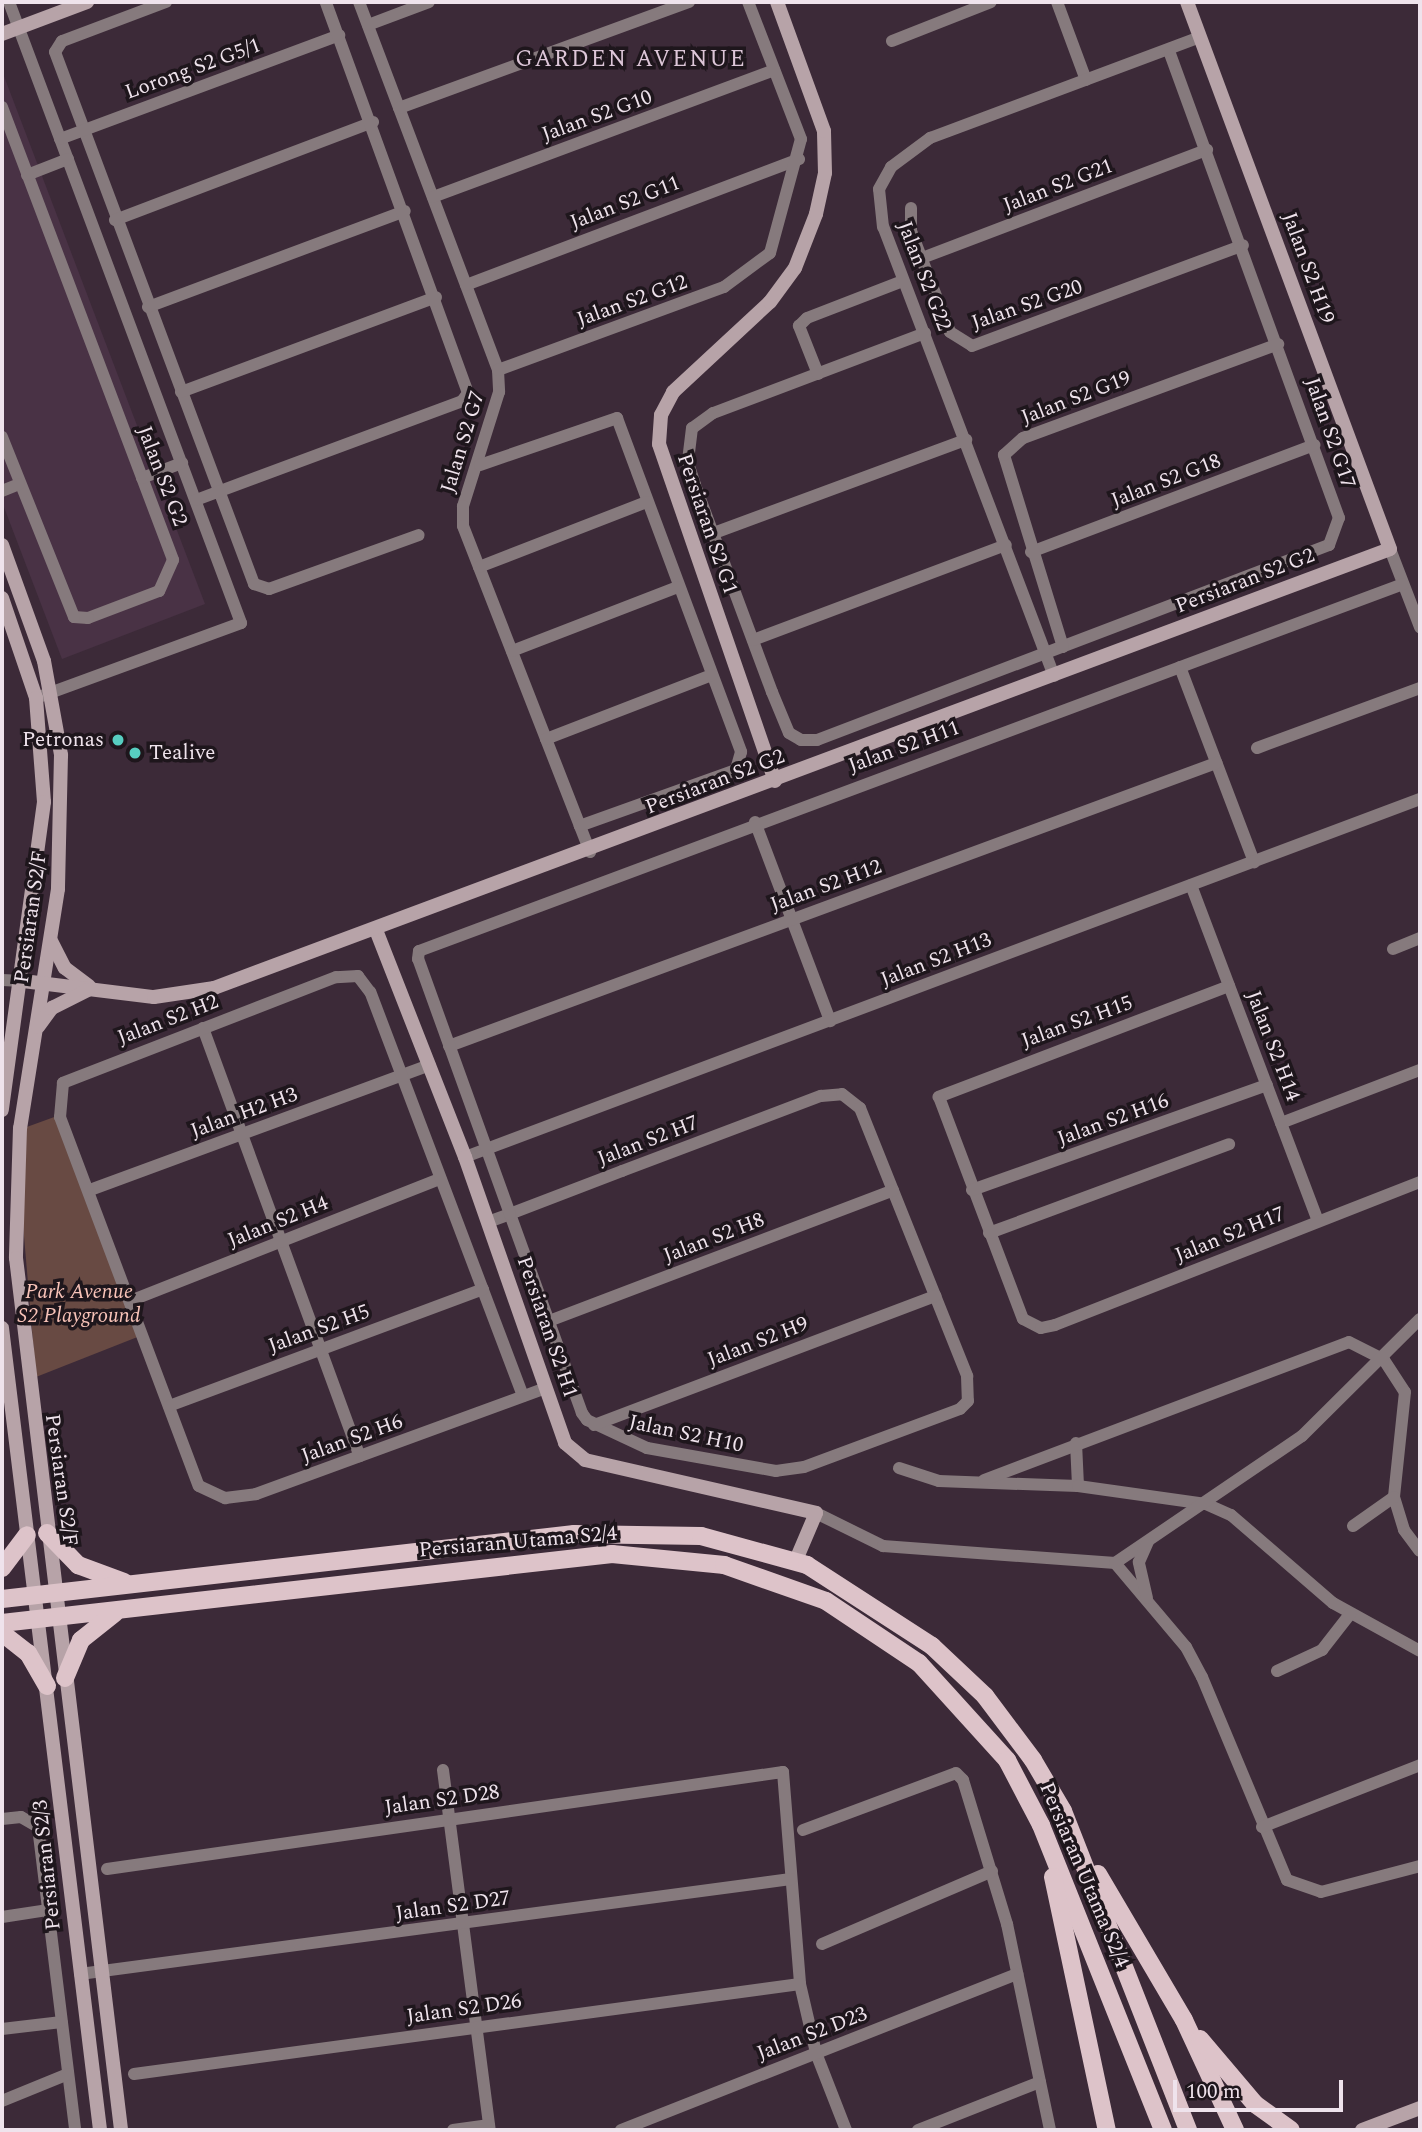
<!DOCTYPE html>
<style>
body{margin:0}
#map{position:relative;width:1422px;height:2132px;overflow:hidden;background:#3c2a38;font-family:Spectral,serif}
div>[style]{position:absolute}
[style*='--x']{left:calc(var(--x)*1px);top:calc(var(--y)*1px);width:calc(var(--w)*1px);rotate:calc(var(--a)*1deg)}
.built>*{inset:0;background:#493245}
.green>*{inset:0;background:#684a43}
.street>*{height:12px;margin:-6px;padding:0 6px;transform-origin:6px;border-radius:6px;background:#867a7d}
.secondary>*{height:14px;margin:-7px;padding:0 7px;transform-origin:7px;border-radius:7px;background:#b7a3a8}
.primary>*{height:18px;margin:-9px;padding:0 9px;transform-origin:9px;border-radius:9px;background:#ddc3c9}
.dots>*{width:19px;height:19px;translate:-50% -50%;box-sizing:border-box;border:4px solid #1e161c;border-radius:50%}
span{translate:-50% -50%;white-space:nowrap;text-align:center;line-height:1.15;-webkit-text-stroke:7px #1e161c;paint-order:stroke}
.street-label{font-size:21px;color:#efe3ec}
.poi-label{font-size:21px;color:#efe3ec}
.right{translate:-100% -50%;text-align:right}
.left{translate:0 -50%;text-align:left}
.park-label{font-size:21px;color:#f8c3b8;font-style:italic}
.neighbourhood-label{font-size:23px;color:#ddc6d8;letter-spacing:2px}
.frame{position:absolute;inset:0;border:4px solid #efe3ec;pointer-events:none}
.scale{position:absolute;left:1173px;top:2080px;width:170px;height:32px;box-sizing:border-box;border:4px solid #efe3ec;border-top:0;padding-left:9px;font-size:21px;line-height:24px;white-space:nowrap;color:#efe3ec;-webkit-text-stroke:5px #1e161c;paint-order:stroke}
</style>
<div id="map">
<div class="built">
<i style="clip-path:polygon(2px 71px,205px 604px,62px 659px,2px 502px)"></i>
</div>
<div class="green">
<i style="clip-path:polygon(57px 1116px,140px 1336px,36px 1377px,19px 1177px,24px 1128px)"></i>
</div>
<div class="street">
<i style="--x:9;--y:2;--w:663;--a:69.51"></i>
<i style="--x:241;--y:623;--w:212;--a:159.9"></i>
<i style="--x:166;--y:2;--w:111;--a:159.4"></i>
<i style="--x:62;--y:41;--w:13;--a:122"></i>
<i style="--x:55;--y:52;--w:568;--a:69.49"></i>
<i style="--x:254;--y:584;--w:16;--a:18"></i>
<i style="--x:269;--y:589;--w:159;--a:-19.8"></i>
<i style="--x:359;--y:2;--w:393;--a:69.3"></i>
<i style="--x:498;--y:370;--w:22;--a:87"></i>
<i style="--x:499;--y:392;--w:120;--a:107.5"></i>
<i style="--x:463;--y:506;--w:20;--a:90"></i>
<i style="--x:463;--y:526;--w:350;--a:68.7"></i>
<i style="--x:1057;--y:2;--w:83;--a:69.6"></i>
<i style="--x:368;--y:25;--w:65;--a:-20.7"></i>
<i style="--x:892;--y:41;--w:106;--a:-21.5"></i>
<i style="--x:2;--y:107;--w:484;--a:69.3"></i>
<i style="--x:173;--y:560;--w:34;--a:114"></i>
<i style="--x:159;--y:591;--w:76;--a:159.2"></i>
<i style="--x:88;--y:618;--w:14;--a:-176"></i>
<i style="--x:74;--y:617;--w:194;--a:-111.8"></i>
<i style="--x:399;--y:108;--w:309;--a:-20.1"></i>
<i style="--x:60;--y:139;--w:298;--a:-20.4"></i>
<i style="--x:27;--y:175;--w:44;--a:-21.3"></i>
<i style="--x:433;--y:197;--w:364;--a:-20.4"></i>
<i style="--x:911;--y:208;--w:23;--a:90"></i>
<i style="--x:911;--y:231;--w:108;--a:68.9"></i>
<i style="--x:950;--y:332;--w:26;--a:32"></i>
<i style="--x:972;--y:346;--w:289;--a:-20.4"></i>
<i style="--x:115;--y:220;--w:276;--a:-20.8"></i>
<i style="--x:922;--y:258;--w:305;--a:-20.8"></i>
<i style="--x:466;--y:285;--w:356;--a:-20.7"></i>
<i style="--x:148;--y:307;--w:274;--a:-20.5"></i>
<i style="--x:925;--y:333;--w:227;--a:159.3"></i>
<i style="--x:713;--y:413;--w:26;--a:144"></i>
<i style="--x:692;--y:428;--w:35;--a:97"></i>
<i style="--x:688;--y:463;--w:23;--a:72"></i>
<i style="--x:695;--y:485;--w:221;--a:69.6"></i>
<i style="--x:772;--y:692;--w:44;--a:67.5"></i>
<i style="--x:789;--y:733;--w:14;--a:30"></i>
<i style="--x:801;--y:740;--w:16;--a:0"></i>
<i style="--x:817;--y:740;--w:548;--a:-20.85"></i>
<i style="--x:1329;--y:545;--w:29;--a:-70"></i>
<i style="--x:1339;--y:518;--w:498;--a:-110"></i>
<i style="--x:498;--y:370;--w:241;--a:-20.2"></i>
<i style="--x:724;--y:287;--w:57;--a:-36.5"></i>
<i style="--x:770;--y:253;--w:118;--a:-74.8"></i>
<i style="--x:801;--y:139;--w:147;--a:-111.1"></i>
<i style="--x:818;--y:374;--w:52;--a:-111.6"></i>
<i style="--x:799;--y:326;--w:11;--a:-45"></i>
<i style="--x:807;--y:318;--w:103;--a:-21.1"></i>
<i style="--x:181;--y:392;--w:272;--a:-20.4"></i>
<i style="--x:480;--y:465;--w:145;--a:-18.9"></i>
<i style="--x:617;--y:418;--w:356;--a:69.6"></i>
<i style="--x:741;--y:752;--w:19;--a:106"></i>
<i style="--x:736;--y:770;--w:166;--a:160.3"></i>
<i style="--x:142;--y:478;--w:43;--a:-20.6"></i>
<i style="--x:2;--y:491;--w:18;--a:-22"></i>
<i style="--x:196;--y:500;--w:284;--a:-20.4"></i>
<i style="--x:462;--y:401;--w:10;--a:-53"></i>
<i style="--x:468;--y:393;--w:416;--a:-110"></i>
<i style="--x:714;--y:533;--w:269;--a:-20.3"></i>
<i style="--x:1390;--y:549;--w:84;--a:69"></i>
<i style="--x:1031;--y:552;--w:303;--a:-20.7"></i>
<i style="--x:479;--y:567;--w:180;--a:-21.2"></i>
<i style="--x:753;--y:640;--w:270;--a:-20.6"></i>
<i style="--x:1063;--y:647;--w:201;--a:-107.1"></i>
<i style="--x:1004;--y:455;--w:25;--a:-42"></i>
<i style="--x:1023;--y:438;--w:272;--a:-20.2"></i>
<i style="--x:512;--y:651;--w:178;--a:-21.1"></i>
<i style="--x:1180;--y:667;--w:209;--a:69.2"></i>
<i style="--x:1054;--y:676;--w:480;--a:-110.8"></i>
<i style="--x:883;--y:227;--w:38;--a:-96"></i>
<i style="--x:879;--y:189;--w:25;--a:-61"></i>
<i style="--x:891;--y:167;--w:49;--a:-36.6"></i>
<i style="--x:930;--y:138;--w:288;--a:-20.5"></i>
<i style="--x:546;--y:739;--w:178;--a:-21.1"></i>
<i style="--x:1257;--y:748;--w:174;--a:-20.2"></i>
<i style="--x:755;--y:822;--w:213;--a:69.3"></i>
<i style="--x:1191;--y:885;--w:359;--a:69.3"></i>
<i style="--x:1393;--y:949;--w:29;--a:-22"></i>
<i style="--x:2;--y:980;--w:21;--a:3"></i>
<i style="--x:1229;--y:986;--w:311;--a:159.1"></i>
<i style="--x:939;--y:1097;--w:237;--a:69.3"></i>
<i style="--x:1023;--y:1319;--w:20;--a:27"></i>
<i style="--x:1041;--y:1328;--w:14;--a:-12"></i>
<i style="--x:1055;--y:1325;--w:392;--a:-21.4"></i>
<i style="--x:203;--y:1028;--w:456;--a:69.9"></i>
<i style="--x:449;--y:1046;--w:818;--a:-20.25"></i>
<i style="--x:1281;--y:1123;--w:149;--a:-20.9"></i>
<i style="--x:465;--y:1157;--w:1020;--a:-20.55"></i>
<i style="--x:90;--y:1190;--w:362;--a:-20.2"></i>
<i style="--x:972;--y:1190;--w:313;--a:-19.6"></i>
<i style="--x:488;--y:1222;--w:23;--a:-20"></i>
<i style="--x:510;--y:1214;--w:120;--a:-21"></i>
<i style="--x:622;--y:1171;--w:213;--a:-20.7"></i>
<i style="--x:821;--y:1096;--w:21;--a:-5"></i>
<i style="--x:842;--y:1094;--w:23;--a:38"></i>
<i style="--x:860;--y:1108;--w:289;--a:68.2"></i>
<i style="--x:967;--y:1376;--w:25;--a:88"></i>
<i style="--x:968;--y:1401;--w:11;--a:135"></i>
<i style="--x:960;--y:1409;--w:166;--a:159.6"></i>
<i style="--x:804;--y:1467;--w:28;--a:172"></i>
<i style="--x:776;--y:1471;--w:131;--a:-169.9"></i>
<i style="--x:647;--y:1448;--w:66;--a:-155"></i>
<i style="--x:587;--y:1420;--w:9;--a:-126"></i>
<i style="--x:582;--y:1413;--w:212;--a:-109.9"></i>
<i style="--x:510;--y:1214;--w:271;--a:-109.8"></i>
<i style="--x:418;--y:959;--w:8;--a:-83"></i>
<i style="--x:419;--y:951;--w:1050;--a:-20.45"></i>
<i style="--x:989;--y:1233;--w:256;--a:-20.3"></i>
<i style="--x:130;--y:1301;--w:333;--a:-21.5"></i>
<i style="--x:549;--y:1321;--w:368;--a:-20.8"></i>
<i style="--x:523;--y:1396;--w:432;--a:-110.7"></i>
<i style="--x:370;--y:992;--w:20;--a:-127"></i>
<i style="--x:358;--y:976;--w:22;--a:177"></i>
<i style="--x:336;--y:977;--w:293;--a:158.8"></i>
<i style="--x:63;--y:1083;--w:34;--a:95"></i>
<i style="--x:60;--y:1117;--w:394;--a:69.4"></i>
<i style="--x:199;--y:1486;--w:29;--a:25"></i>
<i style="--x:225;--y:1498;--w:31;--a:-7"></i>
<i style="--x:256;--y:1494;--w:309;--a:-20.1"></i>
<i style="--x:169;--y:1406;--w:335;--a:-20.4"></i>
<i style="--x:594;--y:1425;--w:365;--a:-20.7"></i>
<i style="--x:1076;--y:1443;--w:43;--a:87.3"></i>
<i style="--x:899;--y:1468;--w:42;--a:18"></i>
<i style="--x:939;--y:1481;--w:139;--a:2.1"></i>
<i style="--x:1078;--y:1486;--w:129;--a:8"></i>
<i style="--x:1206;--y:1504;--w:27;--a:24"></i>
<i style="--x:1231;--y:1515;--w:135;--a:40.8"></i>
<i style="--x:1333;--y:1603;--w:99;--a:28.9"></i>
<i style="--x:984;--y:1480;--w:390;--a:-20.7"></i>
<i style="--x:1349;--y:1342;--w:39;--a:27"></i>
<i style="--x:1384;--y:1360;--w:38;--a:57"></i>
<i style="--x:1405;--y:1392;--w:106;--a:96"></i>
<i style="--x:1394;--y:1497;--w:34;--a:73"></i>
<i style="--x:1404;--y:1530;--w:26;--a:53"></i>
<i style="--x:816;--y:1513;--w:75;--a:26.2"></i>
<i style="--x:883;--y:1546;--w:233;--a:4.2"></i>
<i style="--x:1115;--y:1563;--w:226;--a:-34.2"></i>
<i style="--x:1302;--y:1436;--w:166;--a:-44.8"></i>
<i style="--x:1353;--y:1526;--w:50;--a:-35.3"></i>
<i style="--x:1115;--y:1563;--w:110;--a:49.8"></i>
<i style="--x:1186;--y:1647;--w:34;--a:62"></i>
<i style="--x:1202;--y:1677;--w:220;--a:67.3"></i>
<i style="--x:1287;--y:1880;--w:36;--a:19"></i>
<i style="--x:1321;--y:1892;--w:102;--a:-14.7"></i>
<i style="--x:1147;--y:1598;--w:37;--a:-103"></i>
<i style="--x:1139;--y:1562;--w:22;--a:-66"></i>
<i style="--x:1277;--y:1671;--w:50;--a:-25"></i>
<i style="--x:1322;--y:1650;--w:46;--a:-52.1"></i>
<i style="--x:443;--y:1770;--w:363;--a:82.6"></i>
<i style="--x:2;--y:1819;--w:19;--a:-6"></i>
<i style="--x:21;--y:1817;--w:20;--a:30"></i>
<i style="--x:38;--y:1827;--w:305;--a:83"></i>
<i style="--x:1262;--y:1827;--w:170;--a:-21.4"></i>
<i style="--x:803;--y:1830;--w:163;--a:-20.4"></i>
<i style="--x:956;--y:1773;--w:10;--a:45"></i>
<i style="--x:963;--y:1780;--w:151;--a:73"></i>
<i style="--x:1007;--y:1924;--w:210;--a:78.2"></i>
<i style="--x:107;--y:1869;--w:683;--a:-8.17"></i>
<i style="--x:783;--y:1772;--w:213;--a:85.4"></i>
<i style="--x:800;--y:1984;--w:71;--a:76.9"></i>
<i style="--x:816;--y:2053;--w:83;--a:68.7"></i>
<i style="--x:2;--y:1917;--w:47;--a:-8.7"></i>
<i style="--x:822;--y:1944;--w:185;--a:-23.2"></i>
<i style="--x:80;--y:1974;--w:717;--a:-7.61"></i>
<i style="--x:2;--y:2029;--w:60;--a:-6.7"></i>
<i style="--x:134;--y:2074;--w:672;--a:-7.7"></i>
<i style="--x:2;--y:2101;--w:71;--a:-22.2"></i>
<i style="--x:453;--y:2130;--w:35;--a:-8"></i>
<i style="--x:621;--y:2130;--w:426;--a:-21.5"></i>
<i style="--x:918;--y:2130;--w:131;--a:-21.5"></i>
</div>
<div class="secondary">
<i style="--x:2;--y:34;--w:91;--a:-20.6"></i>
<i style="--x:2;--y:545;--w:123;--a:70.1"></i>
<i style="--x:44;--y:661;--w:96;--a:79.7"></i>
<i style="--x:61;--y:755;--w:134;--a:91.3"></i>
<i style="--x:58;--y:889;--w:242;--a:99"></i>
<i style="--x:20;--y:1128;--w:130;--a:91.8"></i>
<i style="--x:16;--y:1258;--w:878;--a:83.13"></i>
<i style="--x:2;--y:598;--w:106;--a:71.2"></i>
<i style="--x:36;--y:698;--w:104;--a:85.6"></i>
<i style="--x:44;--y:802;--w:311;--a:97.8"></i>
<i style="--x:775;--y:781;--w:356;--a:-109"></i>
<i style="--x:659;--y:444;--w:29;--a:-86"></i>
<i style="--x:661;--y:415;--w:26;--a:-62"></i>
<i style="--x:673;--y:392;--w:132;--a:-42.9"></i>
<i style="--x:770;--y:302;--w:42;--a:-53.7"></i>
<i style="--x:795;--y:268;--w:58;--a:-68.7"></i>
<i style="--x:816;--y:214;--w:42;--a:-77.6"></i>
<i style="--x:825;--y:173;--w:42;--a:-91.4"></i>
<i style="--x:824;--y:131;--w:137;--a:-110"></i>
<i style="--x:376;--y:930;--w:244;--a:68.6"></i>
<i style="--x:465;--y:1157;--w:303;--a:70.7"></i>
<i style="--x:565;--y:1443;--w:26;--a:40"></i>
<i style="--x:585;--y:1460;--w:237;--a:12.9"></i>
<i style="--x:816;--y:1513;--w:51;--a:113.1"></i>
<i style="--x:51;--y:941;--w:30;--a:63"></i>
<i style="--x:65;--y:968;--w:30;--a:37"></i>
<i style="--x:23;--y:981;--w:132;--a:7"></i>
<i style="--x:154;--y:997;--w:61;--a:-8.5"></i>
<i style="--x:214;--y:988;--w:1255;--a:-20.47"></i>
<i style="--x:1390;--y:549;--w:583;--a:-110.36"></i>
<i style="--x:38;--y:1027;--w:24;--a:-54"></i>
<i style="--x:52;--y:1008;--w:40;--a:-26.6"></i>
<i style="--x:2;--y:1328;--w:808;--a:83.03"></i>
<i style="--x:1362;--y:2130;--w:62;--a:-20.8"></i>
</div>
<div class="primary">
<i style="--x:47;--y:1533;--w:45;--a:45.9"></i>
<i style="--x:78;--y:1565;--w:49;--a:20.3"></i>
<i style="--x:2;--y:1568;--w:41;--a:-52.9"></i>
<i style="--x:2;--y:1599;--w:576;--a:-6.48"></i>
<i style="--x:574;--y:1534;--w:127;--a:0.9"></i>
<i style="--x:701;--y:1536;--w:110;--a:15.3"></i>
<i style="--x:807;--y:1565;--w:149;--a:32.9"></i>
<i style="--x:932;--y:1646;--w:73;--a:43.3"></i>
<i style="--x:985;--y:1696;--w:80;--a:53.1"></i>
<i style="--x:1033;--y:1760;--w:59;--a:59.5"></i>
<i style="--x:1063;--y:1811;--w:343;--a:68.6"></i>
<i style="--x:2;--y:1623;--w:614;--a:-6.45"></i>
<i style="--x:612;--y:1554;--w:113;--a:5.6"></i>
<i style="--x:724;--y:1565;--w:108;--a:19.4"></i>
<i style="--x:826;--y:1601;--w:112;--a:33.7"></i>
<i style="--x:919;--y:1663;--w:131;--a:47.8"></i>
<i style="--x:1007;--y:1760;--w:73;--a:62.4"></i>
<i style="--x:1041;--y:1825;--w:328;--a:68.2"></i>
<i style="--x:2;--y:1633;--w:33;--a:38"></i>
<i style="--x:28;--y:1653;--w:38;--a:60"></i>
<i style="--x:65;--y:1678;--w:41;--a:-67.2"></i>
<i style="--x:81;--y:1640;--w:43;--a:-38.5"></i>
<i style="--x:1098;--y:1874;--w:169;--a:59.5"></i>
<i style="--x:1184;--y:2020;--w:121;--a:65.1"></i>
<i style="--x:1053;--y:1877;--w:259;--a:78"></i>
<i style="--x:1200;--y:2039;--w:85;--a:49.8"></i>
<i style="--x:1255;--y:2104;--w:44;--a:35.8"></i>
</div>
<div class="dots">
<i style="left:118px;top:740px;background:#57cec1"></i>
<i style="left:135px;top:753px;background:#57cec1"></i>
</div>
<div class="street-label">
<span style="left:193px;top:69px;rotate:-20deg">Lorong S2 G5/1</span>
<span style="left:597px;top:116px;rotate:-20deg">Jalan S2 G10</span>
<span style="left:1058px;top:186px;rotate:-21deg">Jalan S2 G21</span>
<span style="left:625px;top:203px;rotate:-21deg">Jalan S2 G11</span>
<span style="left:1308px;top:268px;rotate:70deg">Jalan S2 H19</span>
<span style="left:924px;top:276px;rotate:69deg">Jalan S2 G22</span>
<span style="left:632px;top:301px;rotate:-20deg">Jalan S2 G12</span>
<span style="left:1027px;top:305px;rotate:-19deg">Jalan S2 G20</span>
<span style="left:1076px;top:398px;rotate:-21deg">Jalan S2 G19</span>
<span style="left:1330px;top:433px;rotate:71deg">Jalan S2 G17</span>
<span style="left:463px;top:442px;rotate:-73deg">Jalan S2 G7</span>
<span style="left:162px;top:476px;rotate:69deg">Jalan S2 G2</span>
<span style="left:1166px;top:481px;rotate:-21deg">Jalan S2 G18</span>
<span style="left:707px;top:524px;rotate:71deg">Persiaran S2 G1</span>
<span style="left:1245px;top:581px;rotate:-21deg">Persiaran S2 G2</span>
<span style="left:904px;top:747px;rotate:-20deg">Jalan S2 H11</span>
<span style="left:715px;top:782px;rotate:-21deg">Persiaran S2 G2</span>
<span style="left:826px;top:886px;rotate:-20deg">Jalan S2 H12</span>
<span style="left:31px;top:917px;rotate:-82deg">Persiaran S2/F</span>
<span style="left:936px;top:960px;rotate:-21deg">Jalan S2 H13</span>
<span style="left:168px;top:1020px;rotate:-21deg">Jalan S2 H2</span>
<span style="left:1077px;top:1022px;rotate:-20deg">Jalan S2 H15</span>
<span style="left:1273px;top:1046px;rotate:69deg">Jalan S2 H14</span>
<span style="left:244px;top:1113px;rotate:-20deg">Jalan H2 H3</span>
<span style="left:1113px;top:1120px;rotate:-20deg">Jalan S2 H16</span>
<span style="left:648px;top:1141px;rotate:-21deg">Jalan S2 H7</span>
<span style="left:278px;top:1222px;rotate:-22deg">Jalan S2 H4</span>
<span style="left:1230px;top:1235px;rotate:-22deg">Jalan S2 H17</span>
<span style="left:714px;top:1238px;rotate:-21deg">Jalan S2 H8</span>
<span style="left:547px;top:1327px;rotate:71deg">Persiaran S2 H1</span>
<span style="left:319px;top:1329px;rotate:-20deg">Jalan S2 H5</span>
<span style="left:758px;top:1342px;rotate:-21deg">Jalan S2 H9</span>
<span style="left:686px;top:1434px;rotate:12deg">Jalan S2 H10</span>
<span style="left:352px;top:1439px;rotate:-20deg">Jalan S2 H6</span>
<span style="left:61px;top:1480px;rotate:82deg">Persiaran S2/F</span>
<span style="left:518px;top:1542px;rotate:-5deg">Persiaran Utama S2/4</span>
<span style="left:442px;top:1800px;rotate:-8deg">Jalan S2 D28</span>
<span style="left:47px;top:1865px;rotate:-96deg">Persiaran S2/3</span>
<span style="left:1084px;top:1875px;rotate:67deg">Persiaran Utama S2/4</span>
<span style="left:453px;top:1906px;rotate:-8deg">Jalan S2 D27</span>
<span style="left:464px;top:2009px;rotate:-8deg">Jalan S2 D26</span>
<span style="left:812px;top:2034px;rotate:-21deg">Jalan S2 D23</span>
</div>
<div class="poi-label">
<span class="right" style="left:104px;top:740px">Petronas</span>
<span class="left" style="left:149px;top:753px">Tealive</span>
</div>
<div class="park-label">
<span style="left:79px;top:1304px">Park Avenue<br>S2 Playground</span>
</div>
<div class="neighbourhood-label">
<span style="left:631px;top:60px">GARDEN AVENUE</span>
</div>
<div class="frame"></div>
<div class="scale">100 m</div>
</div>
